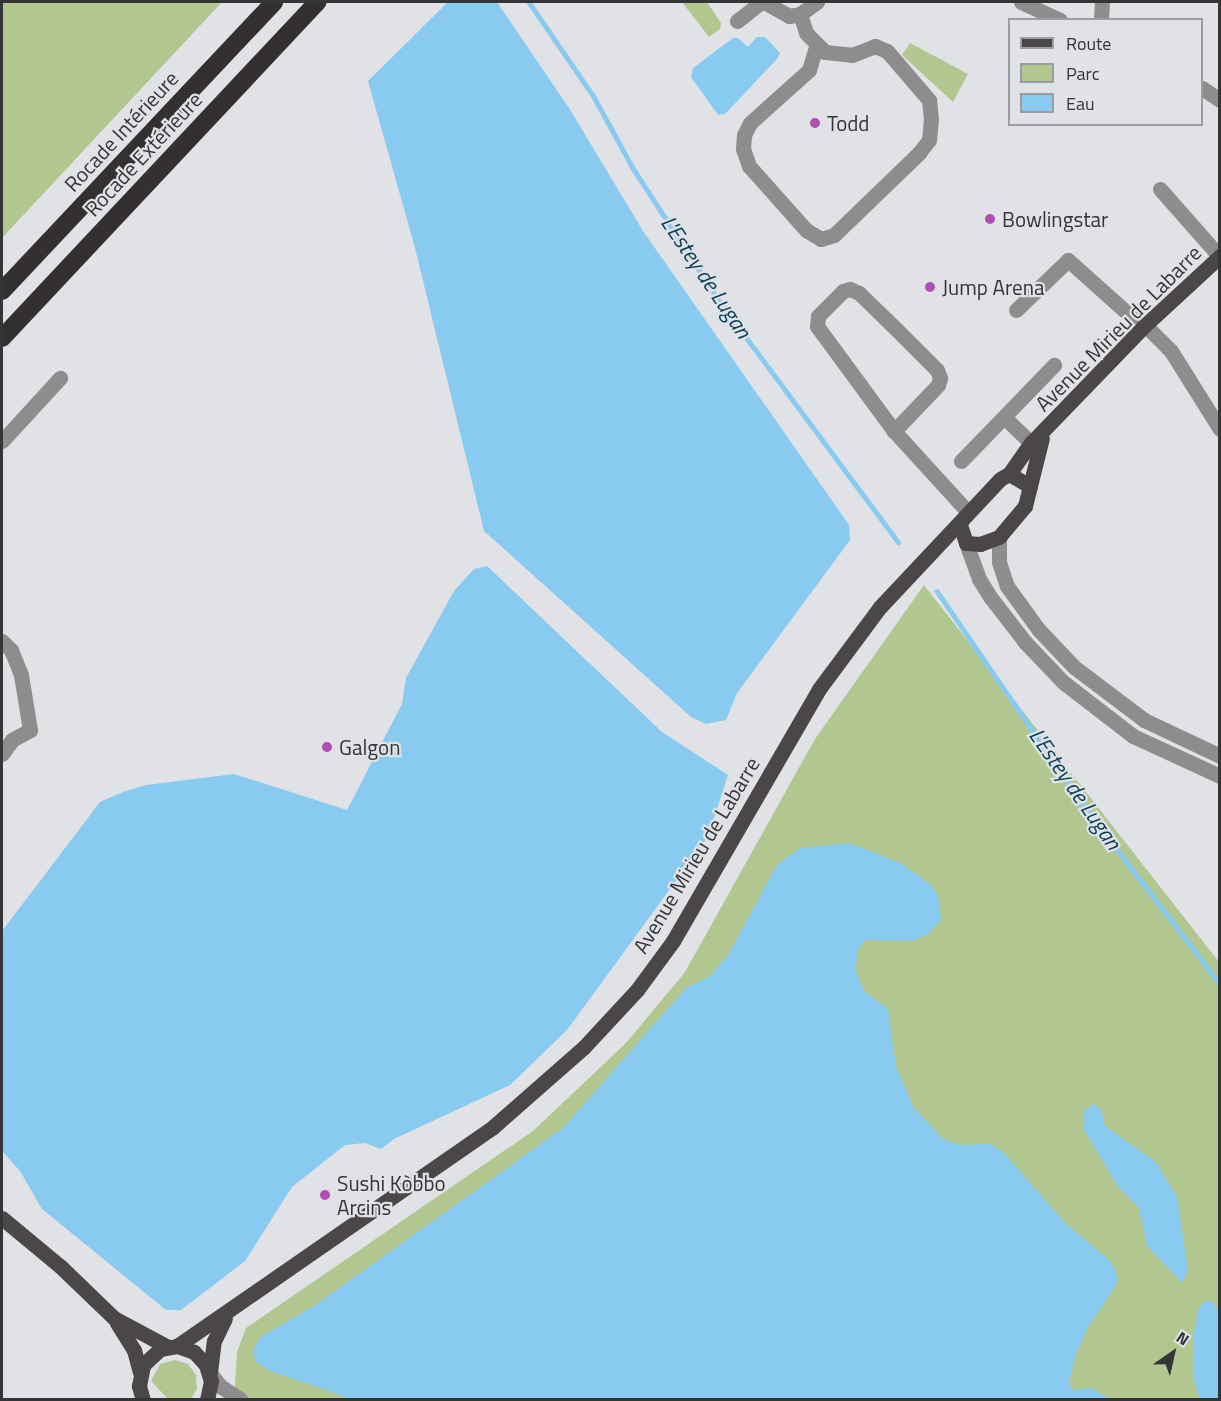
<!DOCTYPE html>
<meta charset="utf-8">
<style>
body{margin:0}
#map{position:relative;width:1221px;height:1401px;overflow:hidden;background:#e0e2e6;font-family:"Titillium Web",sans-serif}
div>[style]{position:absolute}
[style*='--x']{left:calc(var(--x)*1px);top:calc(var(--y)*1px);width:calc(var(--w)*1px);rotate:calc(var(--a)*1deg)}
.green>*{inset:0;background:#b2c790}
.water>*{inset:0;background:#89caf0}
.stream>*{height:4.5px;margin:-2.25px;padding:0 2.25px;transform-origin:2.25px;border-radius:2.25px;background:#89caf0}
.minor>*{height:15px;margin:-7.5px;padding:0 7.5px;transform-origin:7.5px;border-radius:7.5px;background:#8e8c8c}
.major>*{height:15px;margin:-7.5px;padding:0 7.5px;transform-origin:7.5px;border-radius:7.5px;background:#4b4748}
.highway>*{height:18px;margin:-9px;padding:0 9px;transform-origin:9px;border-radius:9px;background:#342f30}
.dots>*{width:16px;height:16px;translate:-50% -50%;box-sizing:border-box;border:3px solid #e0e2e6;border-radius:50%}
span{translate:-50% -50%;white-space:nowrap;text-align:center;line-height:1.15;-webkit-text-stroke:4.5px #e0e2e6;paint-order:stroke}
.poi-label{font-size:21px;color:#343536}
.left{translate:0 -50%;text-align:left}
.street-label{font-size:21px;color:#343536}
.water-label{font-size:22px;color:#063e57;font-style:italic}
.frame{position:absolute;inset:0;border:3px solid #343536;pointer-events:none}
.legend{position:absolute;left:1008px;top:18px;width:195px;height:108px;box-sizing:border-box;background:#e0e2e6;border:2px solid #9b9da0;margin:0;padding:8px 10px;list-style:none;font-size:18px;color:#343536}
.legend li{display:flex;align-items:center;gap:12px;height:30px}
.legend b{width:30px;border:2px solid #9b9da0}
.north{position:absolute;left:1143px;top:1323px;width:60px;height:60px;-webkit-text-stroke:4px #e0e2e6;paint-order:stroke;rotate:34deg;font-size:16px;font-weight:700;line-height:24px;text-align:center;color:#343536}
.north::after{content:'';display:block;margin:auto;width:21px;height:27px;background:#343536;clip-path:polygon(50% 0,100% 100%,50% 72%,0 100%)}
</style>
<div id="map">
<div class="green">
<i style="clip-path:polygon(2px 2px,222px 2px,2px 238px)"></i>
<i style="clip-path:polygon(682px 2px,707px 2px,721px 23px,720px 29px,709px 37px)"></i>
<i style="clip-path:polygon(910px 43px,968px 74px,953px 102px,902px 55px)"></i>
<i style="clip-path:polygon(924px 585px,1219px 962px,1219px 1399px,234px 1400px,237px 1352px,246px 1328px,533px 1131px,626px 1043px,685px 972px,815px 739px)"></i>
<i style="clip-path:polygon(175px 1360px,188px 1364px,196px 1375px,197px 1389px,191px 1399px,168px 1399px,151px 1381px,160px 1364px)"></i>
</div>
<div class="water">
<i style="clip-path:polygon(448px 2px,497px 2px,569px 108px,643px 231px,849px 525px,850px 540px,737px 693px,726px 720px,706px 724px,691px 717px,484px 531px,415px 248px,368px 81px)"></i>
<i style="clip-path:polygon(757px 37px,765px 37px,780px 53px,777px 59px,725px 114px,718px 115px,691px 77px,693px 68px,733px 38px,738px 38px,748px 47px)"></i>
<i style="clip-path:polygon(487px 566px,662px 732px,728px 775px,708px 837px,567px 1030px,510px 1085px,394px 1139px,381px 1149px,365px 1143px,345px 1145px,292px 1187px,245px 1261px,181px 1310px,166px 1310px,42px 1209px,20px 1171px,2px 1151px,2px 931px,100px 802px,123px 792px,146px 785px,234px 774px,347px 810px,402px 704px,406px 678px,454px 591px,474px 569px)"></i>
<i style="clip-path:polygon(849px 843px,901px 863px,932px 886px,939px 899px,941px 920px,927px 935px,911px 941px,866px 940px,857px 950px,856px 971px,864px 991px,888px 1009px,896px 1067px,914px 1108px,943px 1139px,961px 1145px,991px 1144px,1003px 1152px,1066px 1224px,1108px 1259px,1115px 1269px,1118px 1282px,1088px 1327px,1076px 1354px,1069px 1383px,1072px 1390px,1091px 1388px,1109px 1399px,355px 1400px,270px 1371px,255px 1361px,253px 1349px,262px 1336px,314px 1306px,563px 1128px,686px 988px,709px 977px,728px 955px,777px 865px,800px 848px)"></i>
<i style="clip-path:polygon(1094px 1104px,1101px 1109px,1105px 1126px,1156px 1162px,1177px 1197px,1188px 1270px,1182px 1283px,1147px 1246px,1139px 1208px,1118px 1187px,1084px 1130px,1083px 1111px)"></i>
<i style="clip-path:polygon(1205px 1301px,1213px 1302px,1219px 1311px,1219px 1399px,1200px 1399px,1194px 1380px,1194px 1331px,1199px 1307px)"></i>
</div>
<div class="stream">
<i style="--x:529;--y:2;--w:115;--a:55.6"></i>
<i style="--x:594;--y:97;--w:81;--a:61.2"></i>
<i style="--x:633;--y:168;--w:160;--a:57"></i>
<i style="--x:720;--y:302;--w:299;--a:53.4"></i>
<i style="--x:937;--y:591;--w:265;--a:55.6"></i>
<i style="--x:1087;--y:810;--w:219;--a:52.6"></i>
</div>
<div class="minor">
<i style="--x:764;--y:2;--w:29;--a:29"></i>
<i style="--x:789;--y:16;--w:11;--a:-10"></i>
<i style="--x:800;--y:14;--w:21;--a:-35"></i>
<i style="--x:1021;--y:2;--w:43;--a:24.8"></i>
<i style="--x:800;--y:14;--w:20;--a:72"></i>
<i style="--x:806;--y:33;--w:27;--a:45"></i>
<i style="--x:825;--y:52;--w:27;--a:6"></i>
<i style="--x:852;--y:55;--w:25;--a:-21"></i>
<i style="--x:875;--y:46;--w:13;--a:23"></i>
<i style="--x:887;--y:51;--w:65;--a:49.4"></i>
<i style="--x:929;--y:100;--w:18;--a:84"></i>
<i style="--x:931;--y:118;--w:22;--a:95"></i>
<i style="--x:929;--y:140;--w:16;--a:128"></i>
<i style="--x:919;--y:153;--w:118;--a:136"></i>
<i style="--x:834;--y:235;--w:14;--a:163"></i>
<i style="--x:821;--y:239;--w:17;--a:-149"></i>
<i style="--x:806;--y:230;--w:86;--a:-131.7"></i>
<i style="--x:749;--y:166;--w:18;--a:-109"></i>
<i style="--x:743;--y:149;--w:14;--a:-86"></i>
<i style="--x:744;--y:135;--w:13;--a:-63"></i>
<i style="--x:750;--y:123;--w:79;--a:-41.9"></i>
<i style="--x:809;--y:70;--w:27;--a:-73"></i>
<i style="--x:1101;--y:20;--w:18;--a:-87"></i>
<i style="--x:737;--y:21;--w:31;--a:-38"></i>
<i style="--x:1202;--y:88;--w:22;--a:34"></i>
<i style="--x:1160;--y:189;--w:89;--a:48.6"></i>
<i style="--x:850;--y:289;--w:10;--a:24"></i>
<i style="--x:859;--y:293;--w:54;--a:44.3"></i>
<i style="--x:898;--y:331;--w:55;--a:45"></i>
<i style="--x:937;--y:370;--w:9;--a:69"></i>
<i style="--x:940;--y:378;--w:7;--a:106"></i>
<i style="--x:938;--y:385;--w:64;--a:133.7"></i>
<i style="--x:894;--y:431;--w:130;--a:-126.3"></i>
<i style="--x:817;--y:326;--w:10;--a:-84"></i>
<i style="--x:818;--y:316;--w:35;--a:-45"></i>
<i style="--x:843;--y:291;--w:7;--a:-16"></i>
<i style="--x:1016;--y:310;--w:72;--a:-43.9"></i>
<i style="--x:1068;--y:260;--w:101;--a:41.8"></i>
<i style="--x:1145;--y:325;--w:37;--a:45"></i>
<i style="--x:1171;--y:351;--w:92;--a:57.9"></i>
<i style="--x:1004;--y:417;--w:37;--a:44"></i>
<i style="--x:894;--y:431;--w:110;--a:47.6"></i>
<i style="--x:2;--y:441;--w:86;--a:-47.4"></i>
<i style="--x:961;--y:461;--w:134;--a:-45.9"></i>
<i style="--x:999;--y:537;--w:25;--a:90"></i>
<i style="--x:999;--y:562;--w:25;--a:72"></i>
<i style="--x:1007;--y:586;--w:53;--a:54.2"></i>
<i style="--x:1038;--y:629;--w:52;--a:46.5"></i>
<i style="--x:1074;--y:667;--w:88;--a:37.1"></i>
<i style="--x:1144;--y:720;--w:84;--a:25.3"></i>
<i style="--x:966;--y:543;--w:38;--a:70"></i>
<i style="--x:979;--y:579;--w:22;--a:58"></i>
<i style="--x:991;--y:598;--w:56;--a:52.3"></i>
<i style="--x:1025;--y:642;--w:55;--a:46.5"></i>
<i style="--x:1063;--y:682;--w:88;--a:37.6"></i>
<i style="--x:1133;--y:736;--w:96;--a:24.7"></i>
<i style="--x:2;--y:641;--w:13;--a:45"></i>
<i style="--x:11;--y:650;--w:27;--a:68"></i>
<i style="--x:21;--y:675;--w:56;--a:80.7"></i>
<i style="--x:30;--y:730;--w:21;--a:151"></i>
<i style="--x:12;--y:740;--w:17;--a:126"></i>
<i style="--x:210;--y:1373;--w:16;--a:52"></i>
<i style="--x:220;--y:1386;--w:24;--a:33"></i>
</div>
<div class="major">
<i style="--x:1009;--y:474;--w:38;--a:-55"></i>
<i style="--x:1031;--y:443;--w:161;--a:-46"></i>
<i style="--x:1143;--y:327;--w:105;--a:-42.7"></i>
<i style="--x:1030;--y:486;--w:49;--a:-76"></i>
<i style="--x:2;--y:1218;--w:77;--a:39.7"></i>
<i style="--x:61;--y:1267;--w:74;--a:43.9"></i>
<i style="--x:114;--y:1318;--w:61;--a:28.2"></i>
<i style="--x:117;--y:1323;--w:32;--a:58"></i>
<i style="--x:134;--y:1350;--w:23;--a:75"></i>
<i style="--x:177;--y:1346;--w:384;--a:-34.7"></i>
<i style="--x:493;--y:1127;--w:121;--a:-41.3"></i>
<i style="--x:584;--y:1047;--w:78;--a:-47.1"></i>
<i style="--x:637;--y:990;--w:61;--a:-53.7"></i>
<i style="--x:673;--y:941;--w:291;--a:-59.9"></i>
<i style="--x:819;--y:689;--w:102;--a:-53.4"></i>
<i style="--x:880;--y:607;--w:175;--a:-46.8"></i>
<i style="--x:1000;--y:479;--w:10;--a:-29"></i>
<i style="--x:1009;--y:474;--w:24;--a:30"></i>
<i style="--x:1030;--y:486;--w:21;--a:104"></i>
<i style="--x:1025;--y:506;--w:40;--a:130"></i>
<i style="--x:999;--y:537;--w:20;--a:160"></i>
<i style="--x:980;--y:544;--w:14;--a:-176"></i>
<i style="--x:966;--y:543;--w:20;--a:-108"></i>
<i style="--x:210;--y:1372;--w:31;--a:-83"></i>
<i style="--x:214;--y:1341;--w:25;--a:-64"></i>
<i style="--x:143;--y:1400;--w:15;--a:-106"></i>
<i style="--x:139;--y:1386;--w:21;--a:-79"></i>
<i style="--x:143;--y:1365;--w:23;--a:-43"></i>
<i style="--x:160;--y:1349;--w:17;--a:-10"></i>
<i style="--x:177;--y:1346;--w:18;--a:19"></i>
<i style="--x:194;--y:1352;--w:18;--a:47"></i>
<i style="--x:206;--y:1365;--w:17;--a:73"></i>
<i style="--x:211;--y:1381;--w:19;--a:102"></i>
</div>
<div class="highway">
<i style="--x:2;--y:291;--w:397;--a:-46.7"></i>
<i style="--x:2;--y:338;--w:461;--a:-46.8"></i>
</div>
<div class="dots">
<i style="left:815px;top:123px;background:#af4eb5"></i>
<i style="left:990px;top:219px;background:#af4eb5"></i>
<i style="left:930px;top:287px;background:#af4eb5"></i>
<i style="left:327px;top:747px;background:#af4eb5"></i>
<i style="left:325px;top:1195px;background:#af4eb5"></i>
</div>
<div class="poi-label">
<span class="left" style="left:827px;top:123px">Todd</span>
<span class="left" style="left:1002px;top:219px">Bowlingstar</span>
<span class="left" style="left:942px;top:287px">Jump Arena</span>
<span class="left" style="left:339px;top:747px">Galgon</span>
<span class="left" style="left:337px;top:1195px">Sushi Kòbbo<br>Arcins</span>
</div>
<div class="street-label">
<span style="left:121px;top:131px;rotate:-47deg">Rocade Intérieure</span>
<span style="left:143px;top:154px;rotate:-47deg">Rocade Extérieure</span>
<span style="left:1118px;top:328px;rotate:-45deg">Avenue Mirieu de Labarre</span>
<span style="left:696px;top:855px;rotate:-59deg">Avenue Mirieu de Labarre</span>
</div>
<div class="water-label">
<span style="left:706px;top:277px;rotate:56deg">L'Estey de Lugan</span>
<span style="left:1075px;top:789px;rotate:55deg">L'Estey de Lugan</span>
</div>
<div class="frame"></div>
<ul class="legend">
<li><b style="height:8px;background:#4b4748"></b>Route</li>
<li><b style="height:16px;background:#b2c790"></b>Parc</li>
<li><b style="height:16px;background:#89caf0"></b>Eau</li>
</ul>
<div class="north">N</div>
</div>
